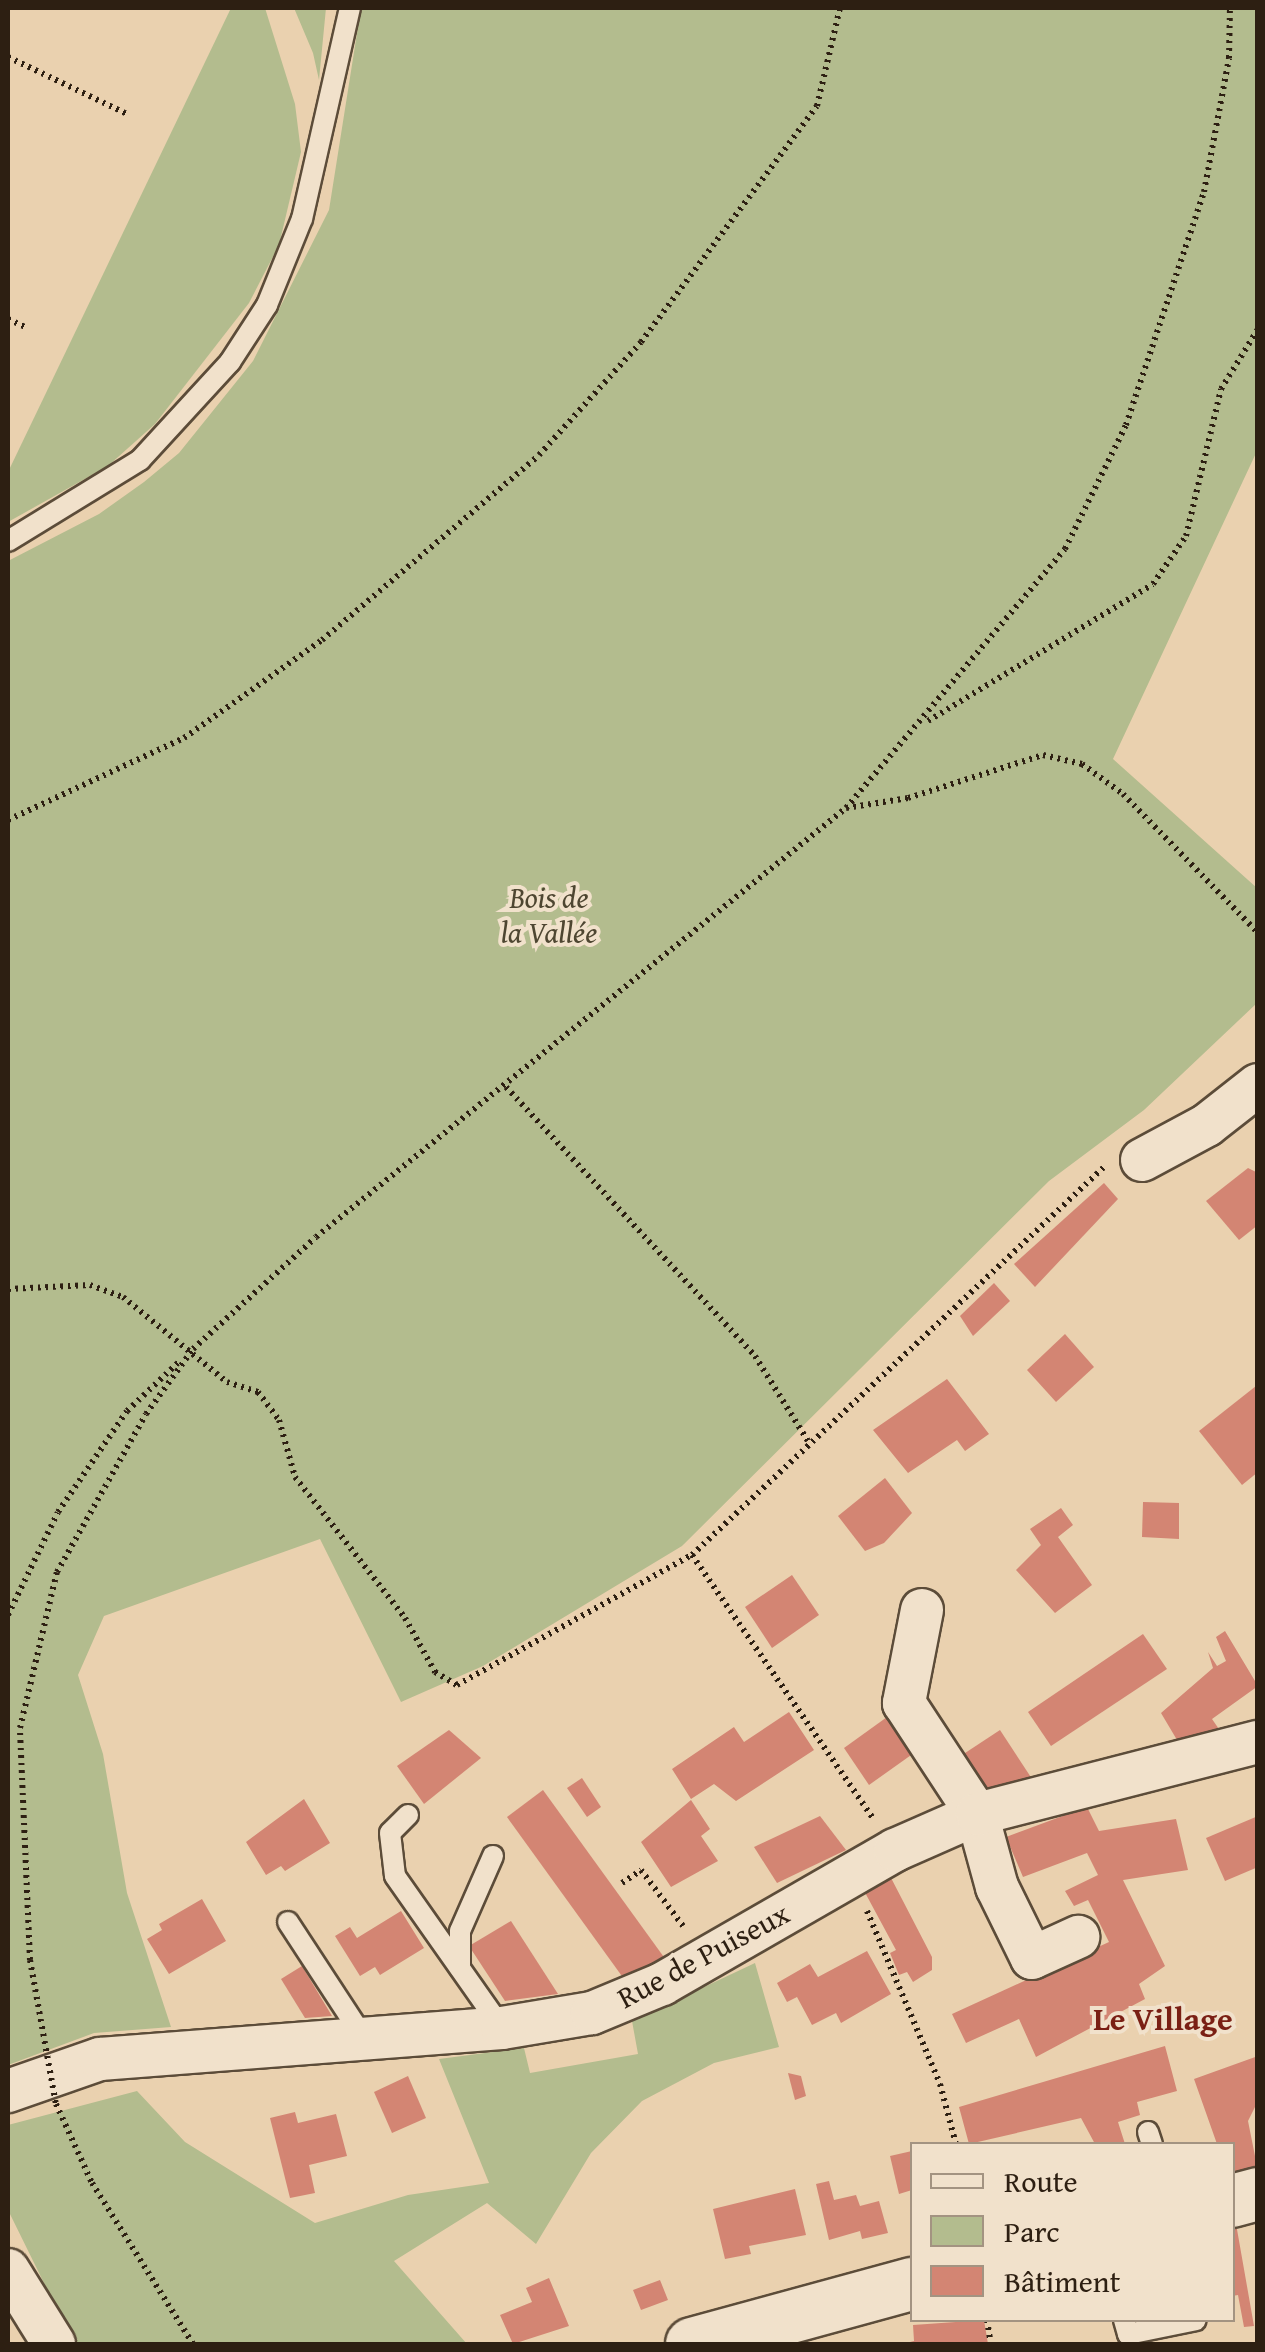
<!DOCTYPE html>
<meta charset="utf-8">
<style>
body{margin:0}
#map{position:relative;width:1265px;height:2352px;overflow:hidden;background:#ead1af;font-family:"Gentium Book Plus",serif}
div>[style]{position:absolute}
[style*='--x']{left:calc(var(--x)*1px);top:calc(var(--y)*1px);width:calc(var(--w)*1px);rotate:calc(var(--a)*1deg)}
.green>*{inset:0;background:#b3bc8e}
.building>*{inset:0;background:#d38573}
.path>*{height:6px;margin-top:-3px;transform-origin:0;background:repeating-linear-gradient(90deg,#2d1f12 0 2.5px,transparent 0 7.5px)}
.roads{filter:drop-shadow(2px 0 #5c4c39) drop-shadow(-2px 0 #5c4c39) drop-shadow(0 2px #5c4c39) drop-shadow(0 -2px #5c4c39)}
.service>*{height:20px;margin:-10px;padding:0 10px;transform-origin:10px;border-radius:10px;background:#f1e1cb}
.minor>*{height:42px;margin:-21px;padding:0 21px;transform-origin:21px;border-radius:21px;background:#f1e1cb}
.tertiary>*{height:52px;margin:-26px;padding:0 26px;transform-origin:26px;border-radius:26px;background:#f1e1cb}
.path-bridge>*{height:6px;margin-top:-3px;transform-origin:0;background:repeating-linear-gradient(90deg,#2d1f12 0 2.5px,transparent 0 7.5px)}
span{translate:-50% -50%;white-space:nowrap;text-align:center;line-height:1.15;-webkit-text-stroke:8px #f1e1cb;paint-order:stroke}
.park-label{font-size:30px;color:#4e4631;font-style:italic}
.street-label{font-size:30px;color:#2d1f12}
.neighbourhood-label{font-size:32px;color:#7a1f14;font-weight:700}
.frame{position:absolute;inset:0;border:10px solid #2d1f12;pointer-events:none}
.legend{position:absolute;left:910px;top:2142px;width:325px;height:180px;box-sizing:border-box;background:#f1e1cb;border:2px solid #a39381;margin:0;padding:12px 18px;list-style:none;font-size:30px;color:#2d1f12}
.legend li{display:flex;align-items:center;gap:20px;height:50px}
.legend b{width:50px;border:2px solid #a39381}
</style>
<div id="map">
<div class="green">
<i style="clip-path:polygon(231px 8px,265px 8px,295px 104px,301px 152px,279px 245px,249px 303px,155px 424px,108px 466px,8px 522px,8px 472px)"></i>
<i style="clip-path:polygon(294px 8px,326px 8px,319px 80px,313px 53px)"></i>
<i style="clip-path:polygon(361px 8px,1257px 8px,1257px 451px,1113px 759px,1257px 888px,1257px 1003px,1144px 1110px,1049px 1181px,682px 1546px,483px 1666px,401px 1702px,320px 1539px,104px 1616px,78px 1675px,103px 1754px,127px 1893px,171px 2027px,94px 2033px,8px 2065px,8px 561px,99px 514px,144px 482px,179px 453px,253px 361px,329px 210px)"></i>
<i style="clip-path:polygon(755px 1963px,779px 2047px,714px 2063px,642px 2101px,591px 2153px,536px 2244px,487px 2203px,394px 2261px,467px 2344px,74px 2344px,8px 2210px,8px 2125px,137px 2091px,185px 2142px,315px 2223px,408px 2195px,489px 2183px,439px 2059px,524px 2048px,530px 2073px,638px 2054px,632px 2021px)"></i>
</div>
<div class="building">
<i style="clip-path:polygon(1248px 1168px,1258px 1173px,1258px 1225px,1239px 1240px,1206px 1201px)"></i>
<i style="clip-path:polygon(1104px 1183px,1118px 1199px,1035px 1287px,1014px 1264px)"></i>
<i style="clip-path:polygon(994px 1283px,1010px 1301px,973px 1336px,960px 1316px)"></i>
<i style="clip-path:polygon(1065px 1334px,1094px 1367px,1056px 1402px,1027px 1370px)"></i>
<i style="clip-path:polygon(947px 1379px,989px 1434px,965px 1451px,957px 1440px,908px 1473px,873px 1430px)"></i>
<i style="clip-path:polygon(1256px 1386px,1258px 1472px,1242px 1485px,1199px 1431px)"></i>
<i style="clip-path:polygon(885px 1478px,912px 1513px,884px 1543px,865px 1551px,838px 1516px)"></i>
<i style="clip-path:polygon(1143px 1502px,1179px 1503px,1179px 1539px,1142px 1537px)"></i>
<i style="clip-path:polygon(1061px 1508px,1073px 1525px,1058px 1537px,1092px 1585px,1055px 1613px,1016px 1570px,1041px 1545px,1030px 1529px)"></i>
<i style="clip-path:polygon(792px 1575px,819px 1615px,772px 1648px,745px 1607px)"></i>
<i style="clip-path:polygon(1225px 1631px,1258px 1686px,1212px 1719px,1223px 1735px,1180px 1745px,1161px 1713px,1213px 1668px,1208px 1652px,1217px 1666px,1226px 1661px,1216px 1637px)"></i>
<i style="clip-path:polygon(1143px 1634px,1167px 1669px,1051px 1746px,1028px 1712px)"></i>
<i style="clip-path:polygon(789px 1712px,814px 1750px,736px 1801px,714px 1784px,691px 1799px,672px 1769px,734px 1727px,744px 1742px)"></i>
<i style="clip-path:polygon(894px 1712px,921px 1748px,869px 1785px,844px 1748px)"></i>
<i style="clip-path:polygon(449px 1730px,481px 1758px,424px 1804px,397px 1766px)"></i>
<i style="clip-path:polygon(1000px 1730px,1036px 1785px,987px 1795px,959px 1757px)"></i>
<i style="clip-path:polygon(582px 1778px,601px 1807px,587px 1817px,567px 1788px)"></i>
<i style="clip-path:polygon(543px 1790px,666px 1960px,624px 1979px,507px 1817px)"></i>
<i style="clip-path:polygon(304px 1799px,330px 1843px,285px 1871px,281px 1866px,266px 1875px,246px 1842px)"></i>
<i style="clip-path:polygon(691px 1800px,710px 1829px,701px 1836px,718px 1861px,671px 1887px,641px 1842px)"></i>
<i style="clip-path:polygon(1087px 1807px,1099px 1831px,1176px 1819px,1188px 1870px,1123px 1880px,1165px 1966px,1139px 1984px,1145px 1999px,1036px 2057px,1019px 2019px,966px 2043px,952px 2014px,1109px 1942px,1088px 1900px,1074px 1906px,1065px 1891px,1098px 1875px,1087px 1853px,1023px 1877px,1006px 1837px)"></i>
<i style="clip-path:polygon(820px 1816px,846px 1850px,777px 1883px,754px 1847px)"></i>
<i style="clip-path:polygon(1258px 1816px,1258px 1867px,1225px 1881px,1206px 1838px)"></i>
<i style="clip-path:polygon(889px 1874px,932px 1957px,932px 1970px,913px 1982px,907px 1972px,899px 1975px,890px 1953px,896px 1950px,862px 1887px)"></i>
<i style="clip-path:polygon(202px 1899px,226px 1941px,169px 1974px,147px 1939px,162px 1930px,159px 1924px)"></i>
<i style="clip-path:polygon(401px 1911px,424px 1948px,380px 1975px,375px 1967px,360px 1976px,335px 1936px,350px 1927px,357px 1938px)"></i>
<i style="clip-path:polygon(511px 1921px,558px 1994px,505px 2001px,469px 1946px)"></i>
<i style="clip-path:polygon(867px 1951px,891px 1994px,841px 2023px,836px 2013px,812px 2025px,797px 1997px,787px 2002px,777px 1983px,810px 1964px,818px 1977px)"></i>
<i style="clip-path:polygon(302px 1966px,332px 2016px,305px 2018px,281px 1979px)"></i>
<i style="clip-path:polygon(1165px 2046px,1177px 2091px,1137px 2102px,1140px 2115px,1118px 2122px,1125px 2144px,1095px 2144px,1081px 2118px,969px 2144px,959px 2107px)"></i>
<i style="clip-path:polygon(1258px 2056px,1258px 2101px,1248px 2121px,1258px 2171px,1232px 2178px,1232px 2144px,1217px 2144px,1194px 2079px)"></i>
<i style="clip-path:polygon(788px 2073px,801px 2076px,806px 2096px,795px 2100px)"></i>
<i style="clip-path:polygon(408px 2076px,426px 2118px,392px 2133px,374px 2092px)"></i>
<i style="clip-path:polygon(295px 2112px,298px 2123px,336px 2114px,347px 2156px,309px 2165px,315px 2193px,290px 2198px,270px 2118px)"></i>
<i style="clip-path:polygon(912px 2151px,912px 2190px,899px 2194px,890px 2156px)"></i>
<i style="clip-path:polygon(829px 2181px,834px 2200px,856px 2195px,860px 2206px,879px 2201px,888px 2233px,862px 2239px,860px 2231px,829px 2240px,816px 2184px)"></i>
<i style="clip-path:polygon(795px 2189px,806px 2235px,749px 2246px,751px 2254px,725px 2259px,713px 2209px)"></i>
<i style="clip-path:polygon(1235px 2218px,1254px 2326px,1244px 2327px,1238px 2295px,1232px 2296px)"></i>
<i style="clip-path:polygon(549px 2278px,569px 2326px,513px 2344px,500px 2315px,532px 2302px,526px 2288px)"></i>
<i style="clip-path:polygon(660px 2280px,668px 2300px,641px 2310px,633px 2290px)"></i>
<i style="clip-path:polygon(984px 2320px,988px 2344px,902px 2344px,914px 2341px,913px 2325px)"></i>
</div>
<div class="path">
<i style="--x:8;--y:57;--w:134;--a:25.6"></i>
<i style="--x:8;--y:319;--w:21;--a:25"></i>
<i style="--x:928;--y:721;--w:263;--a:-31.3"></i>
<i style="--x:1153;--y:584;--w:58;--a:-55.5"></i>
<i style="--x:1186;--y:536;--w:151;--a:-76.6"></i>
<i style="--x:1221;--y:389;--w:70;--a:-58.3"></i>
<i style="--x:846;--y:808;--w:63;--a:-9.2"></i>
<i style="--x:908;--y:798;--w:142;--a:-17.7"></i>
<i style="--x:1043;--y:755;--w:40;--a:13"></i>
<i style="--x:1082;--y:764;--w:51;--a:36.2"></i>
<i style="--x:1123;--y:794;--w:194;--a:45.8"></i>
<i style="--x:8;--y:820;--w:194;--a:-25"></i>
<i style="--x:184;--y:738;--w:169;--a:-35.4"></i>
<i style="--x:322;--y:640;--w:285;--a:-40.4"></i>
<i style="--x:539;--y:455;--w:152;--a:-47.9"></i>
<i style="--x:641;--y:342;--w:294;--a:-53.3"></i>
<i style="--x:817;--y:106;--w:101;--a:-76.8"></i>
<i style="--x:506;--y:1087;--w:367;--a:47.2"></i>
<i style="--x:755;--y:1356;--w:100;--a:58.1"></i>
<i style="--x:8;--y:1289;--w:82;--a:-2.8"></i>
<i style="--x:90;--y:1285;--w:35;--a:20"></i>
<i style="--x:123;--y:1297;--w:134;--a:39.3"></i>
<i style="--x:227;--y:1382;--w:33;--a:18"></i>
<i style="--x:258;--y:1392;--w:35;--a:53"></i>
<i style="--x:279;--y:1420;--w:59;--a:74.3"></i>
<i style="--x:295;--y:1477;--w:179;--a:52"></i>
<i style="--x:405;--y:1618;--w:62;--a:60.9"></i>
<i style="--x:435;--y:1672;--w:26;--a:31"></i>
<i style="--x:457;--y:1685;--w:269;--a:-29"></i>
<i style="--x:692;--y:1555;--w:565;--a:-43.28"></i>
<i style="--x:692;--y:1555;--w:318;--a:55.5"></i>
<i style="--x:8;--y:1615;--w:114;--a:-64.1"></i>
<i style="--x:58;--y:1512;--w:122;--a:-55.7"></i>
<i style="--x:127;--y:1411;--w:74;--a:-43.4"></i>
<i style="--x:622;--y:1883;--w:23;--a:-34"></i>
<i style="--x:641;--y:1870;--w:70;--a:53.1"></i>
<i style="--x:867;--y:1911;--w:188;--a:67.1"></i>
<i style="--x:940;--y:2084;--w:62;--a:75.1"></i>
<i style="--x:30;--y:1960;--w:232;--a:-92.5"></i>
<i style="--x:20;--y:1728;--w:160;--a:-76.7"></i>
<i style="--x:57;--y:1572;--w:181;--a:-60.6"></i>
<i style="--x:146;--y:1414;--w:80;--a:-54.1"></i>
<i style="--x:193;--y:1349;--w:166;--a:-42.3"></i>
<i style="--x:316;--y:1237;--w:682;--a:-38.99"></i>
<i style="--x:846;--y:808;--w:339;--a:-49.8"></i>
<i style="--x:1065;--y:549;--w:138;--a:-63.8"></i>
<i style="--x:1126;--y:425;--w:246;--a:-71.5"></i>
<i style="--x:1204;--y:192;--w:136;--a:-79.4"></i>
<i style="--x:1229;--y:58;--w:50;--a:-88.9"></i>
<i style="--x:92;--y:2183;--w:190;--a:57.9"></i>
<i style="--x:987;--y:2320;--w:24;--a:81"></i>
</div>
<div class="roads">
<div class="service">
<i style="--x:8;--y:541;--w:155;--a:-31.5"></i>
<i style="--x:140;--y:460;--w:133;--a:-47.4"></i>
<i style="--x:230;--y:362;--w:68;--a:-57"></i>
<i style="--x:267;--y:305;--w:93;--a:-67.9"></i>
<i style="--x:302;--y:219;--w:216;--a:-77.2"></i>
<i style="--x:408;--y:1815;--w:25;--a:135"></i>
<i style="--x:390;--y:1833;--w:43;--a:83.4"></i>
<i style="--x:395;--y:1876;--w:184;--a:54.9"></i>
<i style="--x:288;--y:1922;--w:139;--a:56.8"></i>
<i style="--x:460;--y:1968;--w:37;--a:-90"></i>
<i style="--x:460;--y:1931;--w:82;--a:-66.3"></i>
<i style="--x:1148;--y:2132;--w:13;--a:72"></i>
<i style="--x:1124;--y:2320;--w:15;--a:74"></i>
<i style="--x:1128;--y:2334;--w:69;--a:-11.6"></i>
</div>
<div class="minor">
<i style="--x:1142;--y:1160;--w:74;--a:-28.3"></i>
<i style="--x:1207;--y:1125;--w:65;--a:-38.1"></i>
<i style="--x:922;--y:1610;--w:95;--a:101"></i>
<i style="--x:904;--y:1703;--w:133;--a:56.7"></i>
<i style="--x:977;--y:1814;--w:76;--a:74.7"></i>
<i style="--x:997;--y:1887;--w:79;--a:63.8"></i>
<i style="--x:1032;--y:1958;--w:51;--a:-24.5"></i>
<i style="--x:8;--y:2091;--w:97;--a:-19.2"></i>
<i style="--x:100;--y:2059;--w:403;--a:-4.4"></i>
<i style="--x:502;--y:2028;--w:91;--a:-9.5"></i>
<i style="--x:592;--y:2013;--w:76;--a:-22.5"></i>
<i style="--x:662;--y:1984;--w:269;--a:-29.9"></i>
<i style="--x:895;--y:1850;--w:90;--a:-23.7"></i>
<i style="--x:977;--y:1814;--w:290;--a:-14.4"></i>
<i style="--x:8;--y:2270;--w:87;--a:58.1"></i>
</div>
<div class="tertiary">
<i style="--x:1232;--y:2201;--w:27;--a:-15"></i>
<i style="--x:692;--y:2344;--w:228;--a:-15.3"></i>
</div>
</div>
<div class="path-bridge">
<i style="--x:30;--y:1960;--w:146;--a:79.8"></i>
<i style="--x:56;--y:2104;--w:87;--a:65.5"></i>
</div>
<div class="park-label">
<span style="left:549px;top:914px">Bois de<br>la Vallée</span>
</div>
<div class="street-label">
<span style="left:703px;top:1955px;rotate:-28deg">Rue de Puiseux</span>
</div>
<div class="neighbourhood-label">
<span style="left:1163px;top:2019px">Le Village</span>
</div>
<div class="frame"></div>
<ul class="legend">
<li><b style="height:12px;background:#f1e1cb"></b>Route</li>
<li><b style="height:28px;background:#b3bc8e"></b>Parc</li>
<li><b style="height:28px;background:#d38573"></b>Bâtiment</li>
</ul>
</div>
